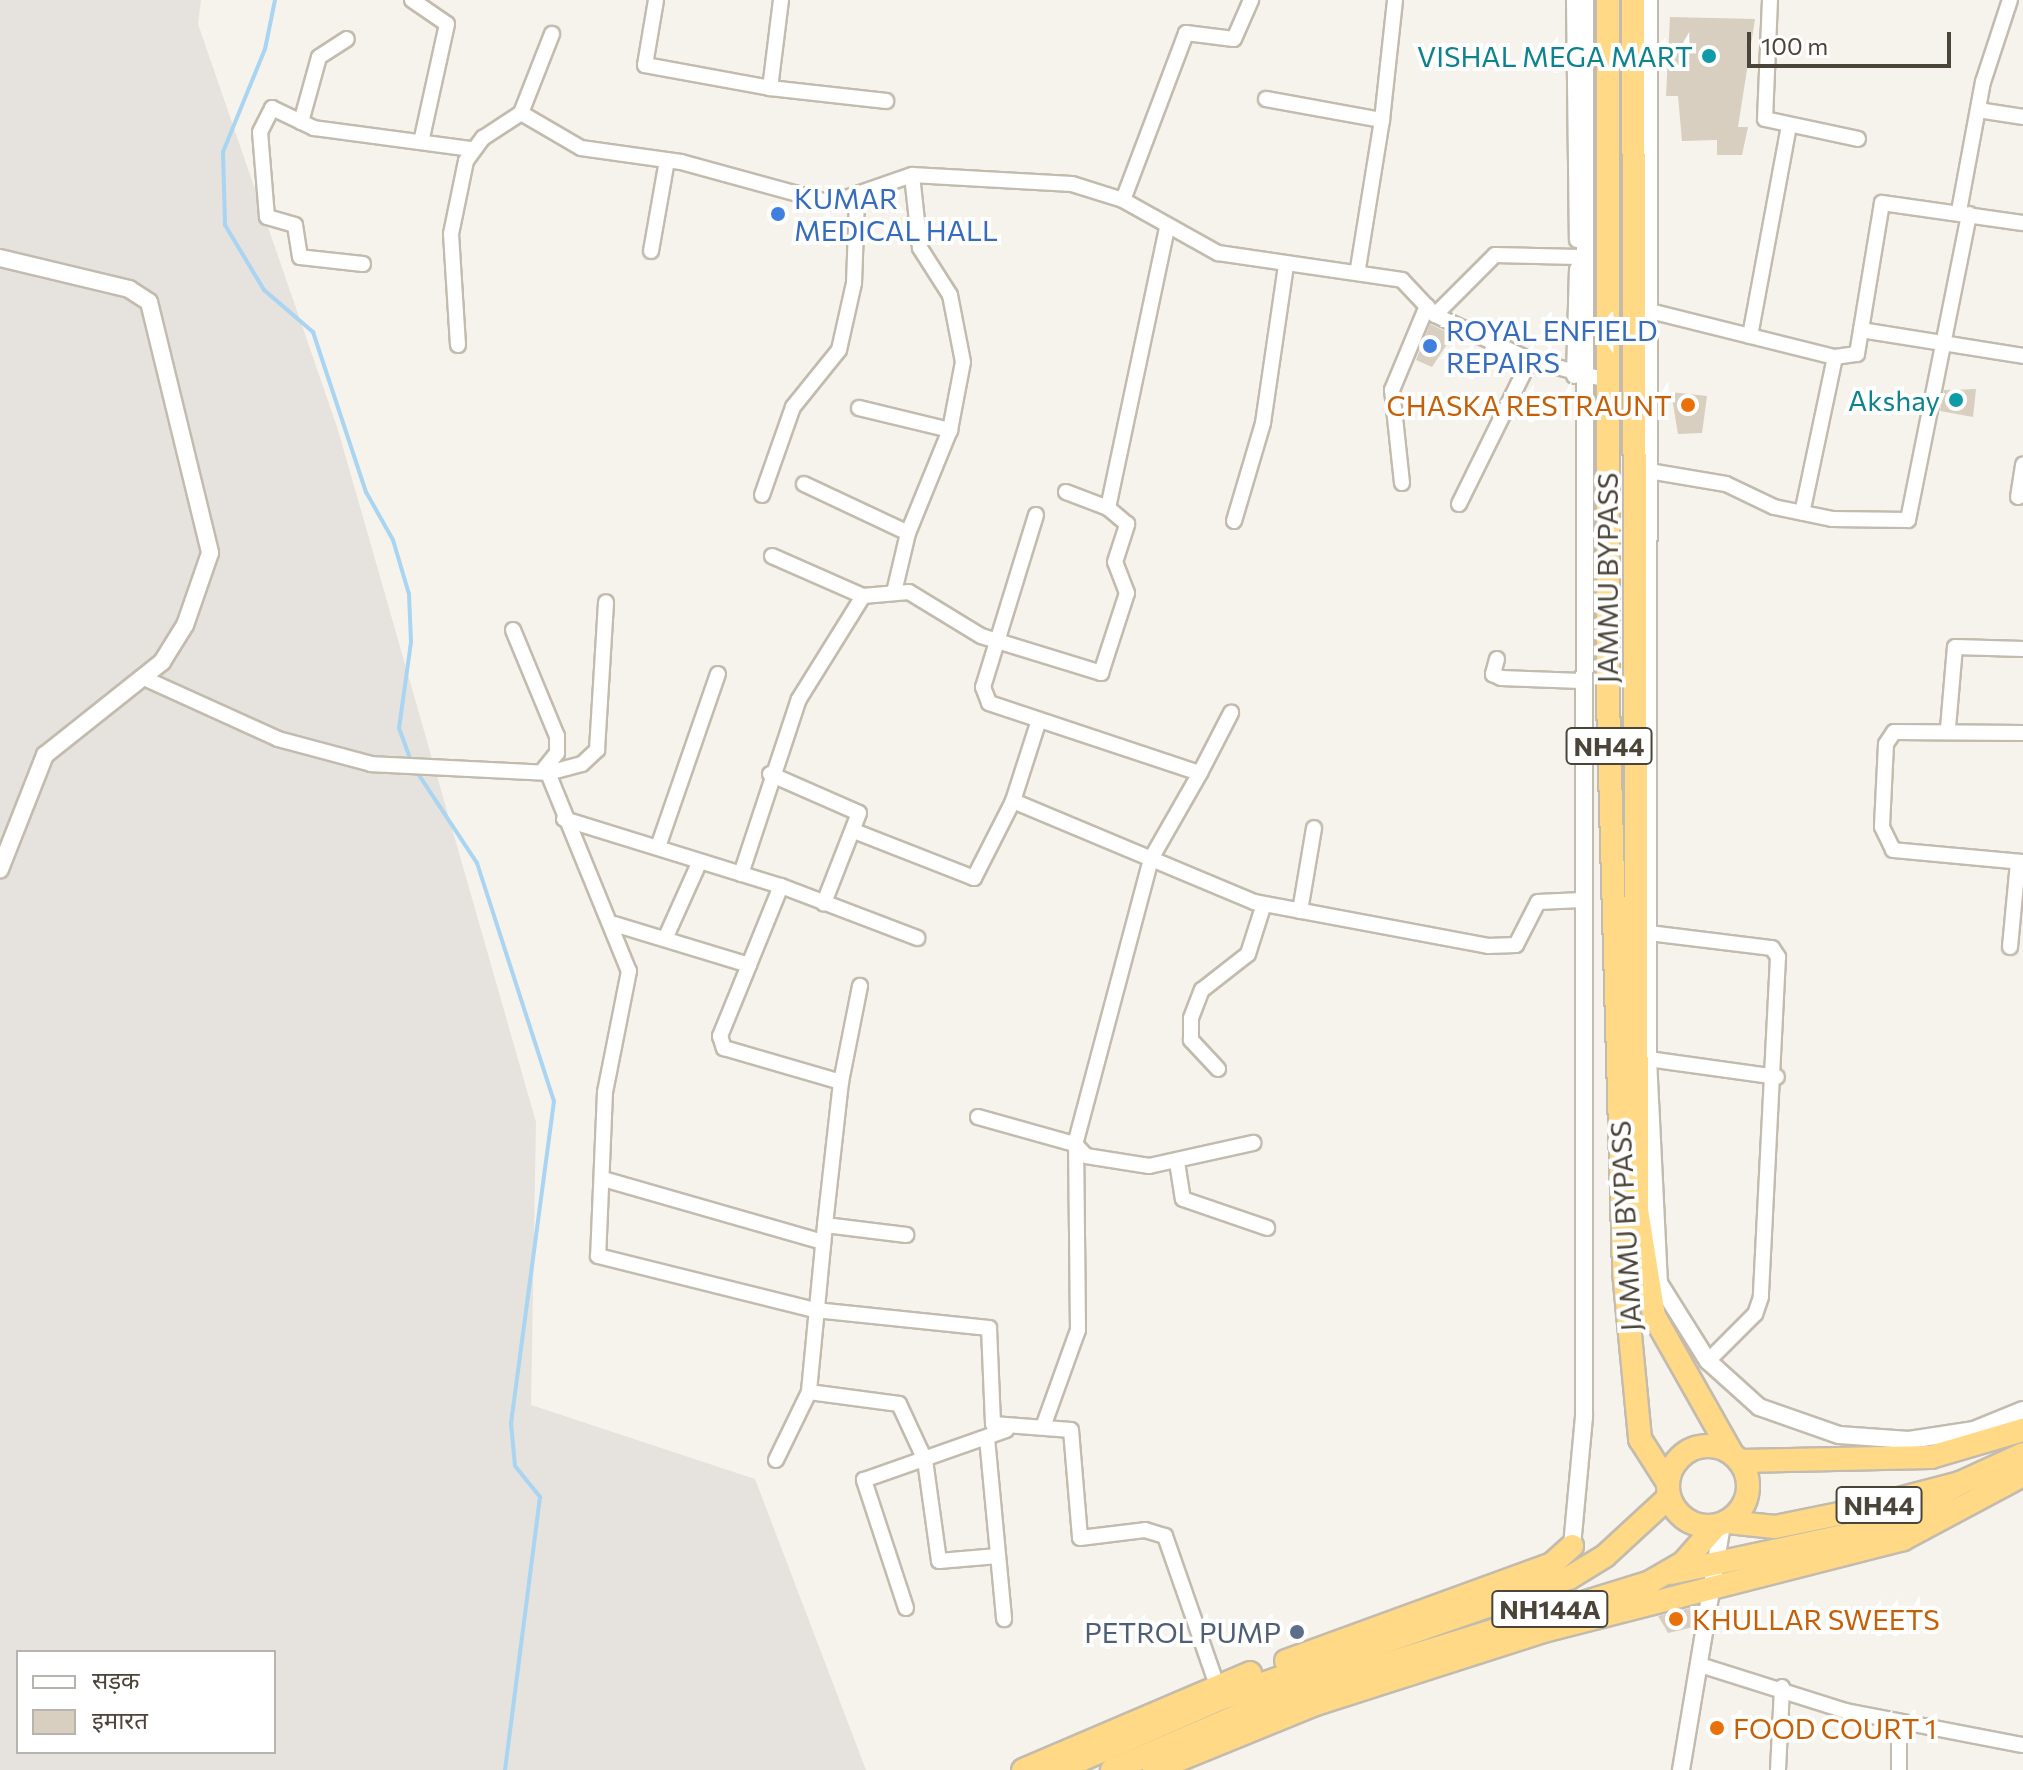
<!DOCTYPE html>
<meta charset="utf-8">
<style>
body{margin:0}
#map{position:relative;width:2023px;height:1770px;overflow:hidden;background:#f6f3ec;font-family:Commissioner,"Noto Sans Devanagari",sans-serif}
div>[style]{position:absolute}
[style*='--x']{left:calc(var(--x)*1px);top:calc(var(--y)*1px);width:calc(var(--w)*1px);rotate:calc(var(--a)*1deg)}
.industrial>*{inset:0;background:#e6e2dd}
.stream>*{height:4px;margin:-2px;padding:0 2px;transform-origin:2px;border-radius:2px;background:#a9d4f2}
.building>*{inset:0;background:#d8cfc1}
.roads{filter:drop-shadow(2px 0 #c2bbae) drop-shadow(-2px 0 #c2bbae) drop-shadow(0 2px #c2bbae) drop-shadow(0 -2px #c2bbae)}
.minor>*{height:14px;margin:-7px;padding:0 7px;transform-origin:7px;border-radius:7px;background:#fff}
.tertiary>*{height:16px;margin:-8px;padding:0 8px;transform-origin:8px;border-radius:8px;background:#fff}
.trunk>*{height:22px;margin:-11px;padding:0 11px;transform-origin:11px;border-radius:11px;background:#ffd985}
.trunk>.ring{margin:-11px;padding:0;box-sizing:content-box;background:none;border:22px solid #ffd985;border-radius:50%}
.dots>*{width:22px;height:22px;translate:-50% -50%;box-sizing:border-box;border:4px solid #fff;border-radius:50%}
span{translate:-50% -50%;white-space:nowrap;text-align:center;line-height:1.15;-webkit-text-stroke:8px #fff;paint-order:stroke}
.shield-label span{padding:2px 6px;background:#fff;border:2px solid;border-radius:6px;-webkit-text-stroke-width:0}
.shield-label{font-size:26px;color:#4b4439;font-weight:700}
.culture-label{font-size:28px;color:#0d838f}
.right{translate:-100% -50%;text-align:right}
.shop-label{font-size:28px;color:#366cbe}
.left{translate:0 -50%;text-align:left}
.food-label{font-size:28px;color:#c56008}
.street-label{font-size:28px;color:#4b4439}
.service-label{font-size:28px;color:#4e5e75}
.legend{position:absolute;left:16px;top:1650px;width:260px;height:104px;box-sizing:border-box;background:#fff;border:2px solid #b7b4b0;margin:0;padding:10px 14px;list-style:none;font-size:24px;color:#4b4439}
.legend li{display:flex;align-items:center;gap:16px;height:40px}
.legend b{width:40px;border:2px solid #b7b4b0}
.scale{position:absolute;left:1747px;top:32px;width:204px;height:36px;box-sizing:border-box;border:4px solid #4b4439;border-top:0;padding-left:10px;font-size:24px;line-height:28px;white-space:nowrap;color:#4b4439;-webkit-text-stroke:6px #fff;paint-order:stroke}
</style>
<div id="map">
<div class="industrial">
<i style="clip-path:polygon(evenodd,0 0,201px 0,198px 24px,338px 430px,536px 1122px,531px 1405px,755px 1479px,866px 1770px,0 1770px,0 0,18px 1652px,274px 1652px,274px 1752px,18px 1752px,18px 1652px)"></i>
</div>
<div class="stream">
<i style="--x:275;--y:0;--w:50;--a:101.5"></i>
<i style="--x:265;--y:49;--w:111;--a:112.2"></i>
<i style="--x:223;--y:152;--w:73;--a:88.4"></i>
<i style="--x:225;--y:225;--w:76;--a:59"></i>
<i style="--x:264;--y:290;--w:65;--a:40.6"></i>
<i style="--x:313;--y:332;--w:169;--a:71.7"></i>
<i style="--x:366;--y:492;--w:55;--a:60.6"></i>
<i style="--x:393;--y:540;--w:56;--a:73.5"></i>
<i style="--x:409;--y:594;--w:48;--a:87.6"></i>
<i style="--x:411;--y:642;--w:87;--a:97.9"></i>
<i style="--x:399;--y:728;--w:35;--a:70"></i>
<i style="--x:415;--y:769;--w:113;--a:56.6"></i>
<i style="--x:477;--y:863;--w:250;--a:72.1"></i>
<i style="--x:554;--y:1101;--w:325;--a:97.6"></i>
<i style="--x:511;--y:1423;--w:43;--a:84.7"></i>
<i style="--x:515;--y:1466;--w:40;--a:51"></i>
<i style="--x:540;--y:1497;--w:275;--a:97.3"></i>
</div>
<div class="building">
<i style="clip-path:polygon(1670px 17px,1755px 19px,1738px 127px,1748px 127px,1742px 155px,1717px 155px,1717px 140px,1682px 141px,1678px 96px,1666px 96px)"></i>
<i style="clip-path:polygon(1430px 324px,1453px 335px,1432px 367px,1416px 360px)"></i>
<i style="clip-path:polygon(1976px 389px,1973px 417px,1940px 411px,1944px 390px)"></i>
<i style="clip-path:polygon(1671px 392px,1707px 396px,1702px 433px,1678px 434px)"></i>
<i style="clip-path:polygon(1690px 1608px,1694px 1627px,1668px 1633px,1658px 1616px)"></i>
</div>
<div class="roads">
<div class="minor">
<i style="--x:412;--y:0;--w:42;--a:34.4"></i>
<i style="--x:447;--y:24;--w:117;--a:102.4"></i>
<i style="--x:656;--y:0;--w:66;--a:99.6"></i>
<i style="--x:645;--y:65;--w:127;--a:10.4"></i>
<i style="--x:781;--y:0;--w:89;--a:97.1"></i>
<i style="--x:770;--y:88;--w:117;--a:6.4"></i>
<i style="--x:1574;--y:0;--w:240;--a:89.3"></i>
<i style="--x:1770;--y:0;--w:119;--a:92.4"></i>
<i style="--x:1765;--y:119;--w:95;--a:12.1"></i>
<i style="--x:1266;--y:99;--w:118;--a:10.3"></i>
<i style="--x:1382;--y:120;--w:151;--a:99.2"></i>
<i style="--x:1978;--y:110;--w:46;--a:8.8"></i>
<i style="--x:521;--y:113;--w:85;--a:-68.6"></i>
<i style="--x:1382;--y:120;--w:121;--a:-83.8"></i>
<i style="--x:301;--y:122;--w:67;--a:-74.5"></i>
<i style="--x:319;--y:57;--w:33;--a:-33"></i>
<i style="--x:1123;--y:200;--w:178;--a:-69.3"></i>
<i style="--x:1186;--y:33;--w:48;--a:7.1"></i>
<i style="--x:1234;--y:39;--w:43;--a:-66.4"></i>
<i style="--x:1959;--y:211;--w:131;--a:-79.5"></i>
<i style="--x:1983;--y:82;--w:86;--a:-71.8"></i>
<i style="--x:651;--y:251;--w:92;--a:-80"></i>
<i style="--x:363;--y:264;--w:63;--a:-173.7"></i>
<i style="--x:300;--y:257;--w:32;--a:-99"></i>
<i style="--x:295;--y:225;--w:29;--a:-164"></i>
<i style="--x:267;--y:217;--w:85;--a:-94.7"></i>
<i style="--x:260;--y:132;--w:27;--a:-63"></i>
<i style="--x:272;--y:108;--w:47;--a:25.5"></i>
<i style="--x:314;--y:128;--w:158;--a:7.6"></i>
<i style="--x:1650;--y:311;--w:191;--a:14"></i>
<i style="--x:1835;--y:357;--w:159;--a:101.9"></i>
<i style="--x:1435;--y:315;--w:85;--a:-45"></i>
<i style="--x:1495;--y:255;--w:83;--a:1.4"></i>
<i style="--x:1861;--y:330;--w:164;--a:9.1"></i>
<i style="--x:1750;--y:336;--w:214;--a:-79.5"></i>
<i style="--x:458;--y:345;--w:111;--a:-93.6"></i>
<i style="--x:451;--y:234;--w:75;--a:-78.4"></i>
<i style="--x:466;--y:161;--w:29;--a:-54"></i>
<i style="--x:483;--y:138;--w:45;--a:-33.3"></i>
<i style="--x:521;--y:113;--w:69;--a:30.3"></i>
<i style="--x:581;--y:148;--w:101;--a:8"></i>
<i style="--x:681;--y:162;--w:156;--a:15.3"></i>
<i style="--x:831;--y:203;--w:86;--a:-19.1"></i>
<i style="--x:912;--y:175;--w:160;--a:3.2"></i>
<i style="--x:1072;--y:184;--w:53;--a:17.4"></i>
<i style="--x:1123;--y:200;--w:109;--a:29.2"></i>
<i style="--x:1218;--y:253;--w:186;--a:8.3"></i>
<i style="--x:1402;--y:280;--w:48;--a:46.7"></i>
<i style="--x:1435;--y:315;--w:105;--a:25.3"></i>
<i style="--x:1530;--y:360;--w:80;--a:14.6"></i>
<i style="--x:1835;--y:357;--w:22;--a:-8"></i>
<i style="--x:1857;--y:354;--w:153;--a:-80.6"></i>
<i style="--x:1882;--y:203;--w:142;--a:8.1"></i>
<i style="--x:1574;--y:376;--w:107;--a:-88.4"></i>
<i style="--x:859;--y:408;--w:94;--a:13.6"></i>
<i style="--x:1649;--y:471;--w:78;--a:9.6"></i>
<i style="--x:1726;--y:484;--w:53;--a:25.6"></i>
<i style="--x:1774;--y:507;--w:59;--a:11.7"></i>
<i style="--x:1832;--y:519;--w:76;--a:0.8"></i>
<i style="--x:1908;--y:520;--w:312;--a:-78.7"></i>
<i style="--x:1402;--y:483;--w:94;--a:-96.1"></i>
<i style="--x:1392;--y:390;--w:91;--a:-67.4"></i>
<i style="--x:804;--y:484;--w:115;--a:25.2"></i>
<i style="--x:762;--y:495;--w:93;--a:-70.6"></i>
<i style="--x:793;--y:407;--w:73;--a:-51.1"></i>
<i style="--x:839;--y:350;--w:69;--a:-77.4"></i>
<i style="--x:854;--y:283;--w:83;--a:-87.9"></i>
<i style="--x:2018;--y:497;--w:33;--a:-81"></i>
<i style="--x:1459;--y:504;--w:161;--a:-63.8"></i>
<i style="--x:1108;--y:508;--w:287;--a:-78.1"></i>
<i style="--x:1036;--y:515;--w:180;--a:107.1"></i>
<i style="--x:983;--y:687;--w:17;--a:69"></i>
<i style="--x:989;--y:703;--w:222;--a:18.4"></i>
<i style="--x:1200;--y:773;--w:68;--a:-62.7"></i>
<i style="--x:1234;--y:521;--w:102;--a:-73.5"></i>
<i style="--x:1263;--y:423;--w:160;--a:-81.7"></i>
<i style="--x:772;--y:556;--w:99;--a:23.7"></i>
<i style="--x:863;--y:596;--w:46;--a:-5"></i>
<i style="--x:909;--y:592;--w:84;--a:31.4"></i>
<i style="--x:981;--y:636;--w:126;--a:17.1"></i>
<i style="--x:1101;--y:673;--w:84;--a:-72"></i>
<i style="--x:1127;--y:593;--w:33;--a:-111"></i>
<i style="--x:1115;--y:562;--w:40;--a:-72"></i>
<i style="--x:1127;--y:524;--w:25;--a:-140"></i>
<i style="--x:1108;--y:508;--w:45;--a:-159.1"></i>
<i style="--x:895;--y:588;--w:57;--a:-76.7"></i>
<i style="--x:908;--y:533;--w:111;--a:-67.8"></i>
<i style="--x:950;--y:430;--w:69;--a:-79.2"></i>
<i style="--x:963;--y:362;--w:68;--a:-101"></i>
<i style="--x:950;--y:295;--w:56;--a:-122.6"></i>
<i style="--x:920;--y:248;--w:73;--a:-96.3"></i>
<i style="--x:513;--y:630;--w:115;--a:67.5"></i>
<i style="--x:557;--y:736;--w:17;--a:90"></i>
<i style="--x:557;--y:753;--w:21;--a:129"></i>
<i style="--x:1497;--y:659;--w:16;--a:105"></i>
<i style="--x:1493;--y:674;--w:9;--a:27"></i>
<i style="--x:1501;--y:678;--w:80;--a:2.1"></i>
<i style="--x:146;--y:679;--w:145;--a:24.4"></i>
<i style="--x:278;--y:739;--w:96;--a:15"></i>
<i style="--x:371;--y:764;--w:177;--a:2.9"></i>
<i style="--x:548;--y:773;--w:214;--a:67.8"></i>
<i style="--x:629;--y:971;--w:123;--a:101.2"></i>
<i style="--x:605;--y:1092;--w:164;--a:92.4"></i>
<i style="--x:598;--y:1256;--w:224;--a:14"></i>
<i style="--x:815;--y:1310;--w:175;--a:5.9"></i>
<i style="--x:989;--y:1328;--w:96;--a:87.6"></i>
<i style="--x:993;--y:1424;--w:78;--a:4.4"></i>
<i style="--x:1071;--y:1430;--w:108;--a:85.2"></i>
<i style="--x:1080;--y:1538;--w:65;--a:-7"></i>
<i style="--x:1145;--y:1530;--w:21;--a:17"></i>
<i style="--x:1165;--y:1536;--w:167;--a:70.8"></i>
<i style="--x:1948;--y:728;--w:81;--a:-85.1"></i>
<i style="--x:1955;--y:647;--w:68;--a:1.7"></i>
<i style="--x:2023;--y:733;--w:129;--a:-179.6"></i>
<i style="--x:1894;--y:732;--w:14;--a:124"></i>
<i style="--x:1886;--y:744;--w:83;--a:92.8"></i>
<i style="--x:1882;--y:827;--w:25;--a:64"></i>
<i style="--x:1893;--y:850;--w:131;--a:5.3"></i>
<i style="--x:548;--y:773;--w:35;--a:-15"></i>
<i style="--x:582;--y:764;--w:21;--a:-43"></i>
<i style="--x:597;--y:750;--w:148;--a:-86.5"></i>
<i style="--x:1200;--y:773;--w:99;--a:119.7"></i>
<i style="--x:1151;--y:859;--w:295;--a:104.9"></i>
<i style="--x:1075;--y:1144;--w:16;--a:47"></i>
<i style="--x:1086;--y:1156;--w:64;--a:9"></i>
<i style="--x:1149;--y:1166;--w:107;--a:-12.5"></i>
<i style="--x:770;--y:774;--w:97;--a:23.7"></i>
<i style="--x:859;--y:813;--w:97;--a:111.3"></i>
<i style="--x:1013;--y:801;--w:261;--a:22.7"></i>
<i style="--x:1254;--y:902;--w:238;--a:10.6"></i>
<i style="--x:1488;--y:946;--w:28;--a:-2"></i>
<i style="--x:1516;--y:945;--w:48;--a:-62.9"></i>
<i style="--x:1538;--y:902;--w:44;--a:-2.6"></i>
<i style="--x:564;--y:819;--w:227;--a:17.2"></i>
<i style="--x:781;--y:886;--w:85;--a:112.1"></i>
<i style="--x:749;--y:965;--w:141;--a:-163.1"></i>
<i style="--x:854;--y:831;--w:129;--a:21.4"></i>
<i style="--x:974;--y:878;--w:86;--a:-63.1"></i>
<i style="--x:1013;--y:801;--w:85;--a:-72.2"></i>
<i style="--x:658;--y:847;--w:183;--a:-70.9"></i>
<i style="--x:741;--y:874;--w:184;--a:-71.7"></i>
<i style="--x:799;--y:699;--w:121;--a:-58.1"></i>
<i style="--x:781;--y:886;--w:146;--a:20.9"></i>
<i style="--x:1300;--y:911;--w:84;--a:-80.4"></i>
<i style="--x:1649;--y:933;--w:124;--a:7"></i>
<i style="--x:1772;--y:948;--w:11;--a:56"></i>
<i style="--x:1778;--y:957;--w:340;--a:92.9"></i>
<i style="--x:1761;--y:1297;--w:18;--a:109"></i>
<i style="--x:1755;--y:1314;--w:66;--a:135"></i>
<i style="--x:665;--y:939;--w:85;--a:-65.8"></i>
<i style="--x:2010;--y:947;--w:85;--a:-84.6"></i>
<i style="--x:749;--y:965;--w:77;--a:112.2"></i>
<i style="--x:720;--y:1036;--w:13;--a:72"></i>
<i style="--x:724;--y:1048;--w:122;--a:16.2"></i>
<i style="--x:841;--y:1082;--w:144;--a:96.4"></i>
<i style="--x:825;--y:1225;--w:82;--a:7"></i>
<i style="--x:1648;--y:1059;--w:130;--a:7.9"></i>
<i style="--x:1218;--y:1069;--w:40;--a:-133"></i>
<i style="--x:1191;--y:1040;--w:22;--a:-90"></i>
<i style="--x:1191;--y:1018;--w:30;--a:-69"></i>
<i style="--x:1202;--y:990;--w:58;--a:-38"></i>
<i style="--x:1248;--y:954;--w:52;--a:-72.3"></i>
<i style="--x:841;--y:1082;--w:98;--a:-78.8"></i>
<i style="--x:978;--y:1117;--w:101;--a:15.6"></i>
<i style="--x:1177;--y:1162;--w:37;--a:81"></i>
<i style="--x:1183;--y:1199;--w:89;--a:19"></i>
<i style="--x:603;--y:1179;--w:229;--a:16"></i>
<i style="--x:825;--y:1225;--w:168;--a:95.5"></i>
<i style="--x:809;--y:1392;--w:91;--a:7.6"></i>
<i style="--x:899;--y:1404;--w:62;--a:65.1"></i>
<i style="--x:925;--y:1460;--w:102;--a:82.1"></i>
<i style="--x:939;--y:1561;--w:59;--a:-4.8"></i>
<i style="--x:1043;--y:1427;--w:103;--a:-70.2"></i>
<i style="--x:1078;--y:1330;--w:180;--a:-90.6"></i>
<i style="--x:987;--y:1438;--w:182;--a:84.6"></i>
<i style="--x:776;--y:1460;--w:76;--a:-64.1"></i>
<i style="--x:906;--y:1608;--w:135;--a:-108.2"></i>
<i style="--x:864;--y:1480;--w:151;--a:-19.4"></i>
<i style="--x:1700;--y:1665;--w:153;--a:17.5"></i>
<i style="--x:1846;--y:1711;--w:180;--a:10.9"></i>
<i style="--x:1899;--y:1724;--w:46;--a:90"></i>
<i style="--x:1778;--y:1770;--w:83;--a:-87.2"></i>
</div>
<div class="tertiary">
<i style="--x:1649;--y:0;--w:1059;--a:90.05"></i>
<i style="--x:1648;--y:1059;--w:224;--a:87.2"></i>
<i style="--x:1659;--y:1283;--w:92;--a:57.9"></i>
<i style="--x:1708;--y:1361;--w:69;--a:42"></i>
<i style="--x:1759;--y:1407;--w:85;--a:19.3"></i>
<i style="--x:1839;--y:1435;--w:70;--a:4.1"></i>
<i style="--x:1909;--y:1440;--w:66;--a:-8.7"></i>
<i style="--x:1974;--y:1430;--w:53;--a:-22.2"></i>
<i style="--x:0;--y:258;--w:133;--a:13.5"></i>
<i style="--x:129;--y:289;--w:24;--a:33"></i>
<i style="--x:149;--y:302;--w:258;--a:76.3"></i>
<i style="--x:210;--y:553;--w:76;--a:109.1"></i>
<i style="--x:185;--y:625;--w:44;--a:121.9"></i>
<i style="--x:162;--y:662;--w:149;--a:141.5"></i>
<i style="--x:45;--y:755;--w:123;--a:111.5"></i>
<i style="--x:1572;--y:1546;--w:130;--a:-84.7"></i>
<i style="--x:1584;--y:1417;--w:1417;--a:-89.96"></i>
<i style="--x:1681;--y:1770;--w:249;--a:-80.5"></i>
</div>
<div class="trunk">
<i style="--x:1608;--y:0;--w:700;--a:90"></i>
<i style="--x:1608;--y:700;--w:572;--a:88.4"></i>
<i style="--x:1624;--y:1272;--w:168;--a:84.5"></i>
<i style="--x:1640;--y:1439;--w:52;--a:57.5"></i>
<i style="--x:1633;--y:0;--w:1210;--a:89.81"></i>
<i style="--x:1637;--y:1210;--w:107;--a:80.9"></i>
<i style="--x:1654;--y:1316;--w:156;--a:60.5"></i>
<i class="ring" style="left:1668px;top:1446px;width:58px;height:58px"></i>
<i style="--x:1741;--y:1461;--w:190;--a:-1.2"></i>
<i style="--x:1931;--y:1457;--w:96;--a:-16.4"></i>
<i style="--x:1728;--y:1522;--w:47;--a:6.1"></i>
<i style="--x:1775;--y:1527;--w:80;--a:-11.6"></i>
<i style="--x:1853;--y:1511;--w:111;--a:-14.7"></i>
<i style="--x:1960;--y:1483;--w:69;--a:-24.7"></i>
<i style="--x:1671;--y:1573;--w:219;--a:-12.1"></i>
<i style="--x:1885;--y:1527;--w:87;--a:-30.4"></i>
<i style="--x:1286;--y:1661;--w:283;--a:-20"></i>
<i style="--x:1552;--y:1564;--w:27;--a:-42"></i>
<i style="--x:1023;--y:1770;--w:247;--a:-23.1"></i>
<i style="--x:1058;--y:1770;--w:179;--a:-23.7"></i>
<i style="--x:1222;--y:1698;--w:367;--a:-19.1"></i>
<i style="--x:1569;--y:1578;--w:42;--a:-31.4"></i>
<i style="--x:1605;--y:1556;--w:87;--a:-42.7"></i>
<i style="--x:1112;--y:1770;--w:189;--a:-23.3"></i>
<i style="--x:1286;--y:1695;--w:381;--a:-17.2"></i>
<i style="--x:1650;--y:1582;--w:38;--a:-30"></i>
<i style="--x:1683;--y:1563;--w:48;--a:-48.4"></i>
<i style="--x:1154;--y:1770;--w:172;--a:-22.2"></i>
<i style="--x:1313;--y:1705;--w:246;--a:-17.8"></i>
<i style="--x:1547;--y:1630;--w:367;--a:-14.3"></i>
<i style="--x:1903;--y:1539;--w:136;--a:-28.1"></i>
</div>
</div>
<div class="dots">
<i style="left:1709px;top:56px;background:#0f9aa8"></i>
<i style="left:778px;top:214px;background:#3f7fe0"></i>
<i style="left:1430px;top:346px;background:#3f7fe0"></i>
<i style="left:1956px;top:400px;background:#0f9aa8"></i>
<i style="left:1688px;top:405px;background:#e8710a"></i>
<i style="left:1676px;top:1619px;background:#e8710a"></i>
<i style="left:1297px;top:1632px;background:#5c6f8a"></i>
<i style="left:1717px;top:1728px;background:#e8710a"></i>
</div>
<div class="shield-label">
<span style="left:1609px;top:746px">NH44</span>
<span style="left:1879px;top:1505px">NH44</span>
<span style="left:1550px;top:1609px">NH144A</span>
</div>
<div class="culture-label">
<span class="right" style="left:1693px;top:56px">VISHAL MEGA MART</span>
<span class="right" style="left:1940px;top:400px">Akshay</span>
</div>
<div class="shop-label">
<span class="left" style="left:794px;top:214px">KUMAR<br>MEDICAL HALL</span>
<span class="left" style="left:1446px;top:346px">ROYAL ENFIELD<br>REPAIRS</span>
</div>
<div class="food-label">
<span class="right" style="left:1672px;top:405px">CHASKA RESTRAUNT</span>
<span class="left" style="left:1692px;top:1619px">KHULLAR SWEETS</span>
<span class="left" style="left:1733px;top:1728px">FOOD COURT 1</span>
</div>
<div class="street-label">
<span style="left:1607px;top:578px;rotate:-90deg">JAMMU BYPASS</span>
<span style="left:1625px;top:1226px;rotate:-93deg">JAMMU BYPASS</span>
</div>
<div class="service-label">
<span class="right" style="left:1281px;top:1632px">PETROL PUMP</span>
</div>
<ul class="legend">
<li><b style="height:10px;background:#fff"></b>सड़क</li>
<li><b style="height:22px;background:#d8cfc1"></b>इमारत</li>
</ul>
<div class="scale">100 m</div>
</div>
